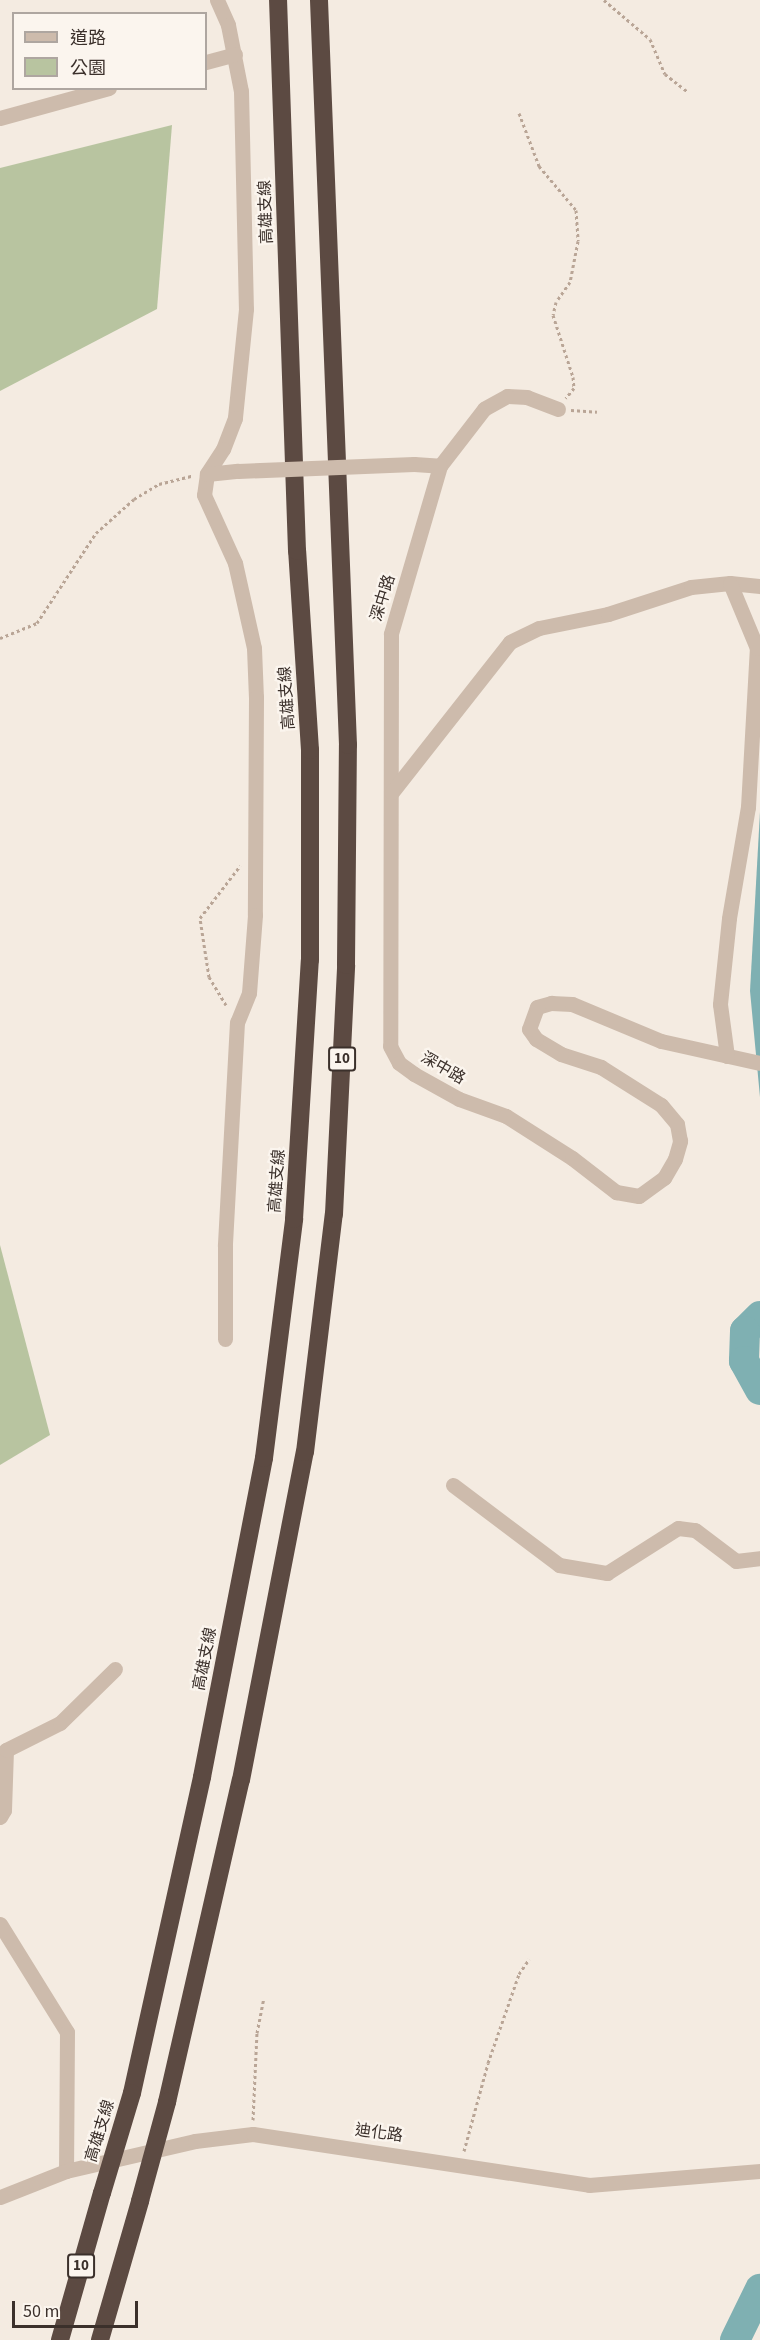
<!DOCTYPE html>
<meta charset="utf-8">
<style>
body{margin:0}
#map{position:relative;width:760px;height:2340px;overflow:hidden;background:#f4ebe1;font-family:"Source Sans 3","Noto Sans TC",sans-serif}
div>[style]{position:absolute}
[style*='--x']{left:calc(var(--x)*1px);top:calc(var(--y)*1px);width:calc(var(--w)*1px);rotate:calc(var(--a)*1deg)}
.green>*{inset:0;background:#b8c4a0}
.water>*{inset:0;background:#7fb0b2}
.river>*{height:30px;margin:-15px;padding:0 15px;transform-origin:15px;border-radius:15px;background:#7fb0b2}
.path>*{height:3px;margin-top:-1.5px;transform-origin:0;background:repeating-linear-gradient(90deg,#b9a596 0 3px,transparent 0 6px)}
.minor>*{height:15px;margin:-7.5px;padding:0 7.5px;transform-origin:7.5px;border-radius:7.5px;background:#cdbbac}
.highway>*{height:18px;margin:-9px;padding:0 9px;transform-origin:9px;border-radius:9px;background:#5c4a42}
.minor-bridge>*{height:15px;margin:-7.5px;padding:0 7.5px;transform-origin:7.5px;border-radius:7.5px;background:#cdbbac}
.highway-bridge>*{height:18px;margin:-9px;padding:0 9px;transform-origin:9px;border-radius:9px;background:#5c4a42}
span{translate:-50% -50%;white-space:nowrap;text-align:center;line-height:1.15;-webkit-text-stroke:4.5px #fbf5ee;paint-order:stroke}
.shield-label span{padding:2px 4px;background:#fbf5ee;border:2px solid;border-radius:4px;-webkit-text-stroke-width:0}
.shield-label{font-size:15px;color:#3b302b;font-weight:700}
.street-label{font-size:16px;color:#3b302b}
.legend{position:absolute;left:12px;top:12px;width:195px;height:78px;box-sizing:border-box;background:#fbf5ee;border:2px solid #aea6a0;margin:0;padding:8px 10px;list-style:none;font-size:18px;color:#3b302b}
.legend li{display:flex;align-items:center;gap:12px;height:30px}
.legend b{width:30px;border:2px solid #aea6a0}
.scale{position:absolute;left:12px;top:2301px;width:126px;height:27px;box-sizing:border-box;border:3px solid #3b302b;border-top:0;padding-left:8px;font-size:18px;line-height:21px;white-space:nowrap;color:#3b302b;-webkit-text-stroke:4px #fbf5ee;paint-order:stroke}
</style>
<div id="map">
<div class="green">
<i style="clip-path:polygon(172px 125px,157px 309px,0 391px,0 168px)"></i>
<i style="clip-path:polygon(0 1245px,50px 1435px,0 1465px)"></i>
</div>
<div class="water">
<i style="clip-path:polygon(760px 812px,760px 1097px,750px 991px)"></i>
</div>
<div class="river">
<i style="--x:760;--y:1316;--w:21;--a:135"></i>
<i style="--x:745;--y:1331;--w:30;--a:92"></i>
<i style="--x:744;--y:1361;--w:33;--a:61"></i>
<i style="--x:735;--y:2340;--w:57;--a:-63.9"></i>
</div>
<div class="path">
<i style="--x:604;--y:0;--w:60;--a:40.3"></i>
<i style="--x:650;--y:39;--w:38;--a:67"></i>
<i style="--x:665;--y:74;--w:29;--a:38"></i>
<i style="--x:519;--y:113;--w:57;--a:69.3"></i>
<i style="--x:539;--y:166;--w:57;--a:49.9"></i>
<i style="--x:576;--y:210;--w:31;--a:86"></i>
<i style="--x:578;--y:241;--w:42;--a:101"></i>
<i style="--x:570;--y:282;--w:24;--a:125"></i>
<i style="--x:556;--y:302;--w:13;--a:103"></i>
<i style="--x:553;--y:315;--w:65;--a:72.1"></i>
<i style="--x:573;--y:377;--w:11;--a:85"></i>
<i style="--x:574;--y:388;--w:13;--a:129"></i>
<i style="--x:571;--y:410;--w:26;--a:4"></i>
<i style="--x:0;--y:638;--w:40;--a:-22"></i>
<i style="--x:37;--y:623;--w:108;--a:-56.8"></i>
<i style="--x:96;--y:533;--w:51;--a:-41.8"></i>
<i style="--x:134;--y:499;--w:29;--a:-31"></i>
<i style="--x:159;--y:484;--w:34;--a:-14"></i>
<i style="--x:226;--y:1005;--w:33;--a:-121"></i>
<i style="--x:209;--y:977;--w:60;--a:-98.7"></i>
<i style="--x:200;--y:918;--w:66;--a:-52.4"></i>
<i style="--x:253;--y:2120;--w:87;--a:-87.4"></i>
<i style="--x:257;--y:2033;--w:36;--a:-79"></i>
<i style="--x:464;--y:2151;--w:91;--a:-74.7"></i>
<i style="--x:488;--y:2063;--w:94;--a:-70.8"></i>
<i style="--x:519;--y:1974;--w:18;--a:-56"></i>
</div>
<div class="minor">
<i style="--x:217;--y:0;--w:27;--a:66"></i>
<i style="--x:228;--y:25;--w:67;--a:78.9"></i>
<i style="--x:241;--y:91;--w:218;--a:88.7"></i>
<i style="--x:246;--y:309;--w:110;--a:95.8"></i>
<i style="--x:235;--y:418;--w:33;--a:111"></i>
<i style="--x:223;--y:449;--w:30;--a:123"></i>
<i style="--x:207;--y:474;--w:21;--a:98"></i>
<i style="--x:204;--y:495;--w:75;--a:65.5"></i>
<i style="--x:235;--y:563;--w:87;--a:77.4"></i>
<i style="--x:254;--y:648;--w:49;--a:87.7"></i>
<i style="--x:256;--y:697;--w:218;--a:90.3"></i>
<i style="--x:255;--y:915;--w:78;--a:94.4"></i>
<i style="--x:249;--y:993;--w:31;--a:112"></i>
<i style="--x:237;--y:1022;--w:224;--a:93.1"></i>
<i style="--x:225;--y:1246;--w:93;--a:90"></i>
<i style="--x:206;--y:62;--w:30;--a:-15"></i>
<i style="--x:0;--y:118;--w:113;--a:-15.4"></i>
<i style="--x:558;--y:409;--w:33;--a:-159"></i>
<i style="--x:527;--y:397;--w:20;--a:-177"></i>
<i style="--x:507;--y:396;--w:26;--a:151"></i>
<i style="--x:484;--y:409;--w:72;--a:127.7"></i>
<i style="--x:440;--y:466;--w:175;--a:106.3"></i>
<i style="--x:391;--y:634;--w:412;--a:90.1"></i>
<i style="--x:390;--y:1046;--w:19;--a:62"></i>
<i style="--x:399;--y:1063;--w:19;--a:36"></i>
<i style="--x:414;--y:1074;--w:51;--a:29.1"></i>
<i style="--x:459;--y:1099;--w:50;--a:19.9"></i>
<i style="--x:506;--y:1116;--w:78;--a:32.5"></i>
<i style="--x:572;--y:1158;--w:56;--a:37.7"></i>
<i style="--x:616;--y:1192;--w:23;--a:10"></i>
<i style="--x:639;--y:1196;--w:31;--a:-36"></i>
<i style="--x:664;--y:1178;--w:22;--a:-60"></i>
<i style="--x:675;--y:1159;--w:19;--a:-74"></i>
<i style="--x:680;--y:1141;--w:17;--a:-100"></i>
<i style="--x:677;--y:1124;--w:25;--a:-130"></i>
<i style="--x:661;--y:1105;--w:71;--a:-147.7"></i>
<i style="--x:601;--y:1067;--w:42;--a:-162"></i>
<i style="--x:561;--y:1054;--w:29;--a:-149"></i>
<i style="--x:536;--y:1039;--w:12;--a:-125"></i>
<i style="--x:529;--y:1029;--w:23;--a:-70"></i>
<i style="--x:537;--y:1007;--w:15;--a:-16"></i>
<i style="--x:551;--y:1003;--w:21;--a:3"></i>
<i style="--x:572;--y:1004;--w:96;--a:22.6"></i>
<i style="--x:661;--y:1041;--w:101;--a:12.5"></i>
<i style="--x:414;--y:464;--w:26;--a:4"></i>
<i style="--x:207;--y:474;--w:31;--a:-6"></i>
<i style="--x:392;--y:792;--w:191;--a:-51.8"></i>
<i style="--x:510;--y:642;--w:32;--a:-26"></i>
<i style="--x:539;--y:628;--w:70;--a:-11.5"></i>
<i style="--x:608;--y:614;--w:87;--a:-18"></i>
<i style="--x:691;--y:587;--w:39;--a:-6"></i>
<i style="--x:730;--y:583;--w:30;--a:6"></i>
<i style="--x:727;--y:1056;--w:52;--a:-97.7"></i>
<i style="--x:720;--y:1004;--w:86;--a:-84"></i>
<i style="--x:729;--y:918;--w:113;--a:-80.3"></i>
<i style="--x:748;--y:807;--w:159;--a:-86.8"></i>
<i style="--x:757;--y:648;--w:70;--a:-112.6"></i>
<i style="--x:453;--y:1485;--w:133;--a:37"></i>
<i style="--x:559;--y:1565;--w:49;--a:9.5"></i>
<i style="--x:607;--y:1573;--w:84;--a:-32.4"></i>
<i style="--x:678;--y:1528;--w:17;--a:7"></i>
<i style="--x:695;--y:1530;--w:51;--a:37.1"></i>
<i style="--x:736;--y:1561;--w:24;--a:-7"></i>
<i style="--x:0;--y:1817;--w:8;--a:-60"></i>
<i style="--x:4;--y:1810;--w:60;--a:-88.1"></i>
<i style="--x:6;--y:1750;--w:60;--a:-26.6"></i>
<i style="--x:60;--y:1723;--w:77;--a:-44.5"></i>
<i style="--x:0;--y:1924;--w:127;--a:58.2"></i>
<i style="--x:67;--y:2032;--w:139;--a:90.4"></i>
<i style="--x:0;--y:2197;--w:71;--a:-21.5"></i>
<i style="--x:66;--y:2171;--w:132;--a:-13.1"></i>
<i style="--x:195;--y:2141;--w:58;--a:-6.9"></i>
<i style="--x:253;--y:2134;--w:340;--a:8.6"></i>
<i style="--x:589;--y:2185;--w:172;--a:-4.7"></i>
</div>
<div class="highway">
<i style="--x:132;--y:2093;--w:324;--a:-77.5"></i>
<i style="--x:202;--y:1777;--w:325;--a:-79"></i>
<i style="--x:264;--y:1458;--w:241;--a:-82.8"></i>
<i style="--x:294;--y:1219;--w:259;--a:-86.5"></i>
<i style="--x:310;--y:960;--w:210;--a:-90"></i>
<i style="--x:310;--y:750;--w:199;--a:-93.7"></i>
<i style="--x:297;--y:551;--w:551;--a:-91.97"></i>
<i style="--x:167;--y:2102;--w:330;--a:-77.1"></i>
<i style="--x:241;--y:1780;--w:334;--a:-79"></i>
<i style="--x:305;--y:1452;--w:240;--a:-83.1"></i>
<i style="--x:334;--y:1214;--w:249;--a:-87.2"></i>
<i style="--x:346;--y:965;--w:220;--a:-89.5"></i>
<i style="--x:348;--y:745;--w:746;--a:-92.23"></i>
<i style="--x:60;--y:2340;--w:153;--a:-74.1"></i>
<i style="--x:100;--y:2340;--w:145;--a:-73.9"></i>
</div>
<div class="minor-bridge">
<i style="--x:238;--y:471;--w:176;--a:-2.3"></i>
</div>
<div class="highway-bridge">
<i style="--x:102;--y:2193;--w:104;--a:-73.3"></i>
<i style="--x:140;--y:2201;--w:103;--a:-74.7"></i>
</div>
<div class="shield-label">
<span style="left:342px;top:1059px">10</span>
<span style="left:81px;top:2266px">10</span>
</div>
<div class="street-label">
<span style="left:266px;top:212px;rotate:-92deg">高雄支線</span>
<span style="left:383px;top:598px;rotate:-73deg">深中路</span>
<span style="left:287px;top:698px;rotate:-94deg">高雄支線</span>
<span style="left:443px;top:1068px;rotate:30deg">深中路</span>
<span style="left:277px;top:1181px;rotate:-86deg">高雄支線</span>
<span style="left:205px;top:1659px;rotate:-79deg">高雄支線</span>
<span style="left:100px;top:2131px;rotate:-73deg">高雄支線</span>
<span style="left:379px;top:2133px;rotate:8deg">迪化路</span>
</div>
<ul class="legend">
<li><b style="height:8px;background:#cdbbac"></b>道路</li>
<li><b style="height:16px;background:#b8c4a0"></b>公園</li>
</ul>
<div class="scale">50 m</div>
</div>
